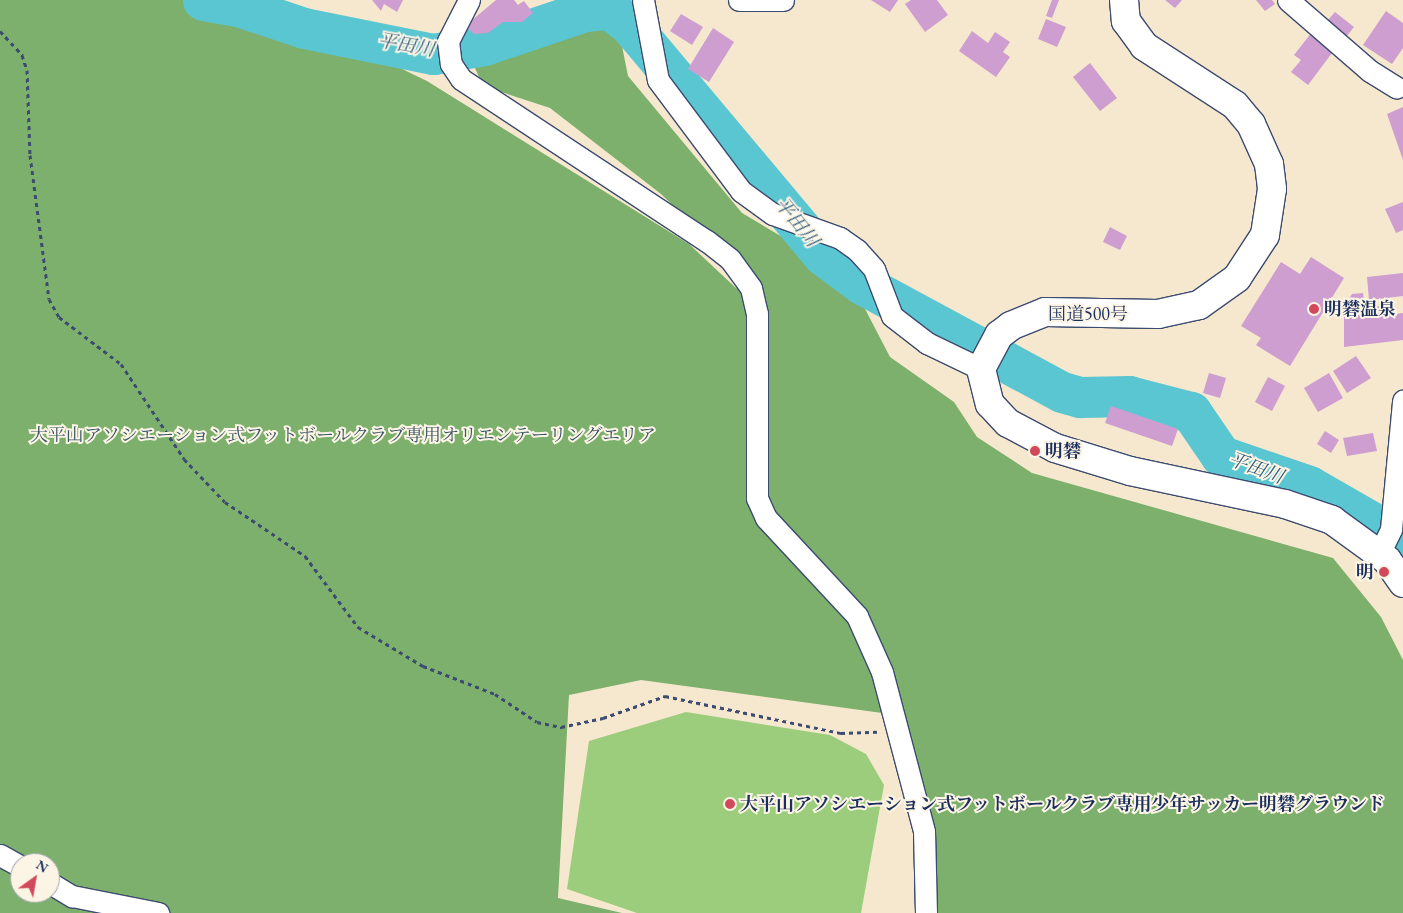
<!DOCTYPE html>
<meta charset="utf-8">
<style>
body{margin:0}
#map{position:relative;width:1403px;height:913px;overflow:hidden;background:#f6e8ce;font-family:"EB Garamond","Noto Serif JP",serif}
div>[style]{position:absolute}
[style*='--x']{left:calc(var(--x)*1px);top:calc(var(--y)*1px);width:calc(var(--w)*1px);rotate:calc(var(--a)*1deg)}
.green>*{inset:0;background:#9bcd7c}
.forest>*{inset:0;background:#7cb06c}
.river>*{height:41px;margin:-20.5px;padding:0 20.5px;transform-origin:20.5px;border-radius:20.5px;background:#5ac6d2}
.building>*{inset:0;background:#cd9ecf}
.path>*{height:3px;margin-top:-1.5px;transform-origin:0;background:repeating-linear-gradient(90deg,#3c4b6f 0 4px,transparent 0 8px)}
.roads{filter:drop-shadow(1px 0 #3c4b6f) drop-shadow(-1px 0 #3c4b6f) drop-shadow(0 1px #3c4b6f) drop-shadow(0 -1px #3c4b6f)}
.street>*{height:21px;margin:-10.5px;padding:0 10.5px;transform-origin:10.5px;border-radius:10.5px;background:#fff}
.highway>*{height:28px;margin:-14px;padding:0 14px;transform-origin:14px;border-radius:14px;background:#fff}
.dots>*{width:14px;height:14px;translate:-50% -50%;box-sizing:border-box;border:2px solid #fcf5e5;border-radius:50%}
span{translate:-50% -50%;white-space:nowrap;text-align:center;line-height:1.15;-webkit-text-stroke:4px #fcf5e5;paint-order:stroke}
.poi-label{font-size:18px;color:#1b2f5e;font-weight:700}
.left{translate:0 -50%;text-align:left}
.right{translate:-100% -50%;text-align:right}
.street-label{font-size:18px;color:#1b2f5e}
.park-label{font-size:18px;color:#3b5666}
.water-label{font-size:19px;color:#2e5c81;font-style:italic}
.north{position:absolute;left:10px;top:853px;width:50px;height:50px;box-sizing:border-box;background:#fcf5e5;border:1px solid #a2a6af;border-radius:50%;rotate:32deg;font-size:14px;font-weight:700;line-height:20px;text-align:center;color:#1b2f5e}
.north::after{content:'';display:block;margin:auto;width:18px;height:22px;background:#d1495b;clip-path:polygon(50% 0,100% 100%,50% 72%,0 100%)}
</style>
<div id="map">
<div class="green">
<i style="clip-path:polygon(686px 712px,830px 735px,866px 754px,884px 785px,861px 913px,637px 913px,567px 889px,589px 741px)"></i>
</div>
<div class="forest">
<i style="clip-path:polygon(evenodd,0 0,259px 0,427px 81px,689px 244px,736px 288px,761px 299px,747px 277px,661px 194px,550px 108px,483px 86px,471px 59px,513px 52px,602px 12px,620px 36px,628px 76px,742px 213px,806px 251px,814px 264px,863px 305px,890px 357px,954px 402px,977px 437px,1032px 473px,1333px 558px,1381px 617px,1403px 660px,1403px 913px,931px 913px,937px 869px,904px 716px,641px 680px,569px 695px,558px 898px,622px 913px,0 913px,0 0,20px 863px,50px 863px,50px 893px,20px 893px,20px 863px)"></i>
</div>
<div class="river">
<i style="--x:203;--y:0;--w:39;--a:10"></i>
<i style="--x:241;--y:7;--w:66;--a:18.4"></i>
<i style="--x:304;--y:28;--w:132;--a:11.4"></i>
<i style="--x:433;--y:54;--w:52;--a:-10"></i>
<i style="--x:484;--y:45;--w:107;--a:-18.6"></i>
<i style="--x:585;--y:11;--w:24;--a:-5"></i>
<i style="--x:609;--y:9;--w:26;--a:37"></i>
<i style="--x:630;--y:25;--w:300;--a:50"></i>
<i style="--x:823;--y:255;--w:49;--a:36.6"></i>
<i style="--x:862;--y:284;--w:227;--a:28.4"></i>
<i style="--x:1062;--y:392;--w:19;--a:16"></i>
<i style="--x:1080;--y:397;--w:49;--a:-1.2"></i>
<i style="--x:1129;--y:396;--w:64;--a:14.5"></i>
<i style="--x:1191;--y:412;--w:53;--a:55.7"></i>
<i style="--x:1221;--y:456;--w:93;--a:18.8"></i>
<i style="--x:1309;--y:486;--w:108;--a:29.9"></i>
</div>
<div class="building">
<i style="clip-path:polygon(372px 0,403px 0,397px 12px,384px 4px,381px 11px)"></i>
<i style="clip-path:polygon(496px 0,514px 0,518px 5px,524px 1px,533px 13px,522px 22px,503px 22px,488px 33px,474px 34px,465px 26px)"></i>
<i style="clip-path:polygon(871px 0,898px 0,890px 12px)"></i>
<i style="clip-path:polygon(911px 0,937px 0,948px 15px,925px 32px,905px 4px)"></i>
<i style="clip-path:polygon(1052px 0,1059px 0,1052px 18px,1046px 16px)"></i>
<i style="clip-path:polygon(1165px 0,1182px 0,1175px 8px)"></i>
<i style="clip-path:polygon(1256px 0,1272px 0,1275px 4px,1265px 11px)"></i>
<i style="clip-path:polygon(1386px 11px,1403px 23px,1403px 48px,1392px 64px,1363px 45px)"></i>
<i style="clip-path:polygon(1335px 12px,1354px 27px,1346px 37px,1327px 21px)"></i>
<i style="clip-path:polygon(681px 14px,703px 27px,692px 45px,670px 31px)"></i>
<i style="clip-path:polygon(1046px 19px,1066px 27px,1057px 47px,1038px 39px)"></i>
<i style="clip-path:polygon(713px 28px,734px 42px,709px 82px,688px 69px)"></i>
<i style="clip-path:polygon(972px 31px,988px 43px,995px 32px,1010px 42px,1003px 52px,1010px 57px,996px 77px,959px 51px)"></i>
<i style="clip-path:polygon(1312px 32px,1335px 49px,1308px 85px,1291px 72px,1301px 60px,1294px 55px)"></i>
<i style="clip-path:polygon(1090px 63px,1117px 98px,1100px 111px,1073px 77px)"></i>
<i style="clip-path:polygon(1403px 107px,1403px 160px,1387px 114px)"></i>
<i style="clip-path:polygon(1403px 202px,1403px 230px,1396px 233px,1385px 209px)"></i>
<i style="clip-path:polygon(1110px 227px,1127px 236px,1120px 250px,1103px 242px)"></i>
<i style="clip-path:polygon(1311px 257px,1344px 278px,1290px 366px,1256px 345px,1261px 338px,1241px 326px,1281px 262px,1300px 274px)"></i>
<i style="clip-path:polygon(1403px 273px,1403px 296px,1369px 300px,1367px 277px)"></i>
<i style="clip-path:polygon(1363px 293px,1366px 318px,1374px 317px,1373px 307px,1393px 304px,1394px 314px,1403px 313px,1403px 340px,1344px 347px,1344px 307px,1352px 294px)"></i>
<i style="clip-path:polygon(1356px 356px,1371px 378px,1347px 393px,1333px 371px)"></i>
<i style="clip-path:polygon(1209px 373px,1226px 378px,1220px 398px,1203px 393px)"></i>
<i style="clip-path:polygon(1329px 373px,1343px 398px,1318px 412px,1304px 388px)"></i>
<i style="clip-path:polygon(1268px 377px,1285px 386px,1272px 411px,1255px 402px)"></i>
<i style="clip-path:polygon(1111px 406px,1178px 429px,1172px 446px,1105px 423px)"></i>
<i style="clip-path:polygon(1325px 431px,1339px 440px,1331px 453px,1317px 444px)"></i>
<i style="clip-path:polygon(1373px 433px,1377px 451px,1347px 456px,1343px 438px)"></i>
</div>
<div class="path">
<i style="--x:0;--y:31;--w:33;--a:47"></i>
<i style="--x:22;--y:55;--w:16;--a:72"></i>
<i style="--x:27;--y:70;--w:85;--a:88"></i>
<i style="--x:30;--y:155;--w:145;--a:82.5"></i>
<i style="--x:49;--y:299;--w:21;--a:61"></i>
<i style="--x:59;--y:317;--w:78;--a:37.2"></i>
<i style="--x:121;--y:364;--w:114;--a:56.4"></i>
<i style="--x:184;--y:459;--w:59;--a:46.4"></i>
<i style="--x:225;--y:502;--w:97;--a:34"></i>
<i style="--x:305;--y:556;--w:89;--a:53.3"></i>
<i style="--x:358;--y:627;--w:76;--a:31"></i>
<i style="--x:423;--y:666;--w:77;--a:21.3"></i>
<i style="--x:495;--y:694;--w:50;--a:33.7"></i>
<i style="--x:537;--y:722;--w:25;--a:12"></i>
<i style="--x:561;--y:727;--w:43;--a:-12.1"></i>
<i style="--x:603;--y:718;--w:66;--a:-19.5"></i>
<i style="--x:665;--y:696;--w:180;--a:11.9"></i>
<i style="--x:841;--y:733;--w:36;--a:-2"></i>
</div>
<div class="roads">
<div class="street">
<i style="--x:469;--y:0;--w:46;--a:117.1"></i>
<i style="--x:448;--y:41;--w:23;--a:83"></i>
<i style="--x:451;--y:64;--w:18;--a:56"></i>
<i style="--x:461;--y:79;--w:295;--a:33.4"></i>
<i style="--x:707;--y:241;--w:29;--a:38"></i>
<i style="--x:730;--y:259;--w:36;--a:54"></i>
<i style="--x:751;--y:288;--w:26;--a:77"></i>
<i style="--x:757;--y:313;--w:185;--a:90"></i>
<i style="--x:757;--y:498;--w:22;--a:66"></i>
<i style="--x:766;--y:518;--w:134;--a:47.1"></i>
<i style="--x:857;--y:616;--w:61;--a:65.9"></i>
<i style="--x:882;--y:672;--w:164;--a:75.2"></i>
<i style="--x:924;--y:831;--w:82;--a:88.6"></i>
<i style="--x:643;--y:0;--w:81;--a:79.4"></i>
<i style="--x:658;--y:80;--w:139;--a:53.2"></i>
<i style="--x:741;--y:191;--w:39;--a:36"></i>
<i style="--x:773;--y:214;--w:71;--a:19.7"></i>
<i style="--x:840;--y:238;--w:21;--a:35"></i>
<i style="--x:857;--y:250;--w:25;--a:48"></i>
<i style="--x:874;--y:269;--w:50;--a:69"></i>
<i style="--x:892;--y:316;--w:44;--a:37.6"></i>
<i style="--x:927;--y:343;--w:60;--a:25.7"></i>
<i style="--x:739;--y:0;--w:44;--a:0"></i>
<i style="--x:1288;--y:0;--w:108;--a:40.9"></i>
<i style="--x:1370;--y:71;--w:31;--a:32"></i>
<i style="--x:1379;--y:554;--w:28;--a:-64"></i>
<i style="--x:1391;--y:529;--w:129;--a:-84.6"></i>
<i style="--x:0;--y:855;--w:23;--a:29"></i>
<i style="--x:50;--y:883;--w:26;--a:31"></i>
<i style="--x:72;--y:896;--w:88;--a:11.2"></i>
</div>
<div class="highway">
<i style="--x:1124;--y:0;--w:21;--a:85"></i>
<i style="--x:1126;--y:21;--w:31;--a:54"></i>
<i style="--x:1144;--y:46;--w:108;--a:33"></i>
<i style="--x:1235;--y:105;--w:25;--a:50"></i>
<i style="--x:1251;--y:124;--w:44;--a:65.8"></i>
<i style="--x:1269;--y:164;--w:25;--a:83"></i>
<i style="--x:1272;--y:189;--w:47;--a:98.7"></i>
<i style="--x:1265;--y:235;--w:51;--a:123.1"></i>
<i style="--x:1237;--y:278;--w:47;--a:144.6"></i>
<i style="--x:1199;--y:305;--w:42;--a:167.6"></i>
<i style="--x:1158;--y:314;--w:113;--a:-179"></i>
<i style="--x:1045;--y:312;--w:37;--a:158"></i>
<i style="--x:1011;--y:326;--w:15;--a:143"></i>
<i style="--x:999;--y:335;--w:38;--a:118"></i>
<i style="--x:981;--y:369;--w:36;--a:76"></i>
<i style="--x:990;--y:404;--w:26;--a:47"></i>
<i style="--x:1008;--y:423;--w:53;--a:28"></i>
<i style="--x:1055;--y:448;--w:78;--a:17"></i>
<i style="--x:1130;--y:471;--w:158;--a:12"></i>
<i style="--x:1285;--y:504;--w:50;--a:18.8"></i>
<i style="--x:1332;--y:520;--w:68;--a:36"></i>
<i style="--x:1387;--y:560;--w:28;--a:55"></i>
</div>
</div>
<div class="dots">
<i style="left:1314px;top:309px;background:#d1495b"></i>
<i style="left:1035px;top:451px;background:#d1495b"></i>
<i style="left:1384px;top:572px;background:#d1495b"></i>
<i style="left:730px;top:804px;background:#d1495b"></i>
</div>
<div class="poi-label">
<span class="left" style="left:1324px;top:309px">明礬温泉</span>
<span class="left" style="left:1045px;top:451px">明礬</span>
<span class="right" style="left:1374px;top:572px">明</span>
<span class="left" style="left:740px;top:804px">大平山アソシエーション式フットボールクラブ専用少年サッカー明礬グラウンド</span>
</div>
<div class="street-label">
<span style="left:1088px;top:314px">国道500号</span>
</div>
<div class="park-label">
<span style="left:343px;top:435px">大平山アソシエーション式フットボールクラブ専用オリエンテーリングエリア</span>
</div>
<div class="water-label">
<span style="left:406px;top:45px;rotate:10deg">平田川</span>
<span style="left:797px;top:222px;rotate:51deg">平田川</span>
<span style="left:1256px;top:468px;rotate:20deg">平田川</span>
</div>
<div class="north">N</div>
</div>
